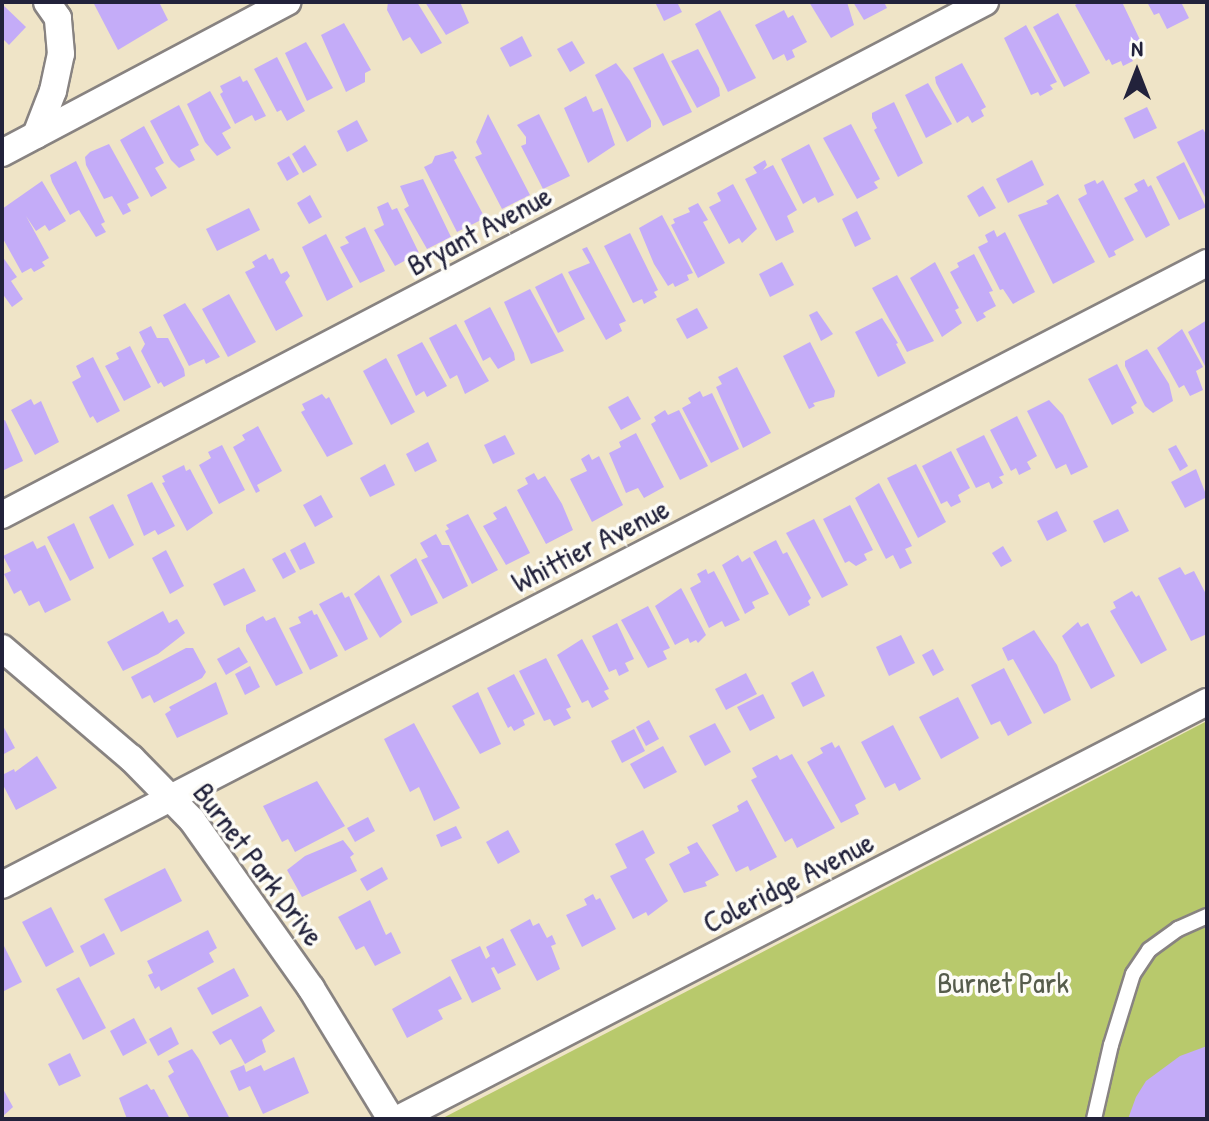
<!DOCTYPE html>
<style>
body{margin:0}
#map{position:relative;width:1209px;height:1121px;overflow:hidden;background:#efe4c7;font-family:"Patrick Hand",sans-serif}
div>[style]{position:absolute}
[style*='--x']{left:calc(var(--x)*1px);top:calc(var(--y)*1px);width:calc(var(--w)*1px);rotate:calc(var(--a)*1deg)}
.green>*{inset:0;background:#b8c96c}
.building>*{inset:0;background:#c4acf8}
.roads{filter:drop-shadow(2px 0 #888381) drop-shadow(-2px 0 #888381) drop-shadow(0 2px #888381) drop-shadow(0 -2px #888381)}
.lane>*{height:14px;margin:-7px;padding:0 7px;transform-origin:7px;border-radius:7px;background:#fff}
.street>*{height:26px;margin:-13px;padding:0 13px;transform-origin:13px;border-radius:13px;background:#fff}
span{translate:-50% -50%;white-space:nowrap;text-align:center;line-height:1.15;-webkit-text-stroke:7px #fdfcf7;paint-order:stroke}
.street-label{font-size:30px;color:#22223b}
.park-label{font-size:30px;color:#565c4c}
.frame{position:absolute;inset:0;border:4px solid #22223b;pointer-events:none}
.north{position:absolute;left:1097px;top:32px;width:80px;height:80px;-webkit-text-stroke:6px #fdfcf7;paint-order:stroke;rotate:0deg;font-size:22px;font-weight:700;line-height:32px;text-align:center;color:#22223b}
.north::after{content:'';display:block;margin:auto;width:28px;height:36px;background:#22223b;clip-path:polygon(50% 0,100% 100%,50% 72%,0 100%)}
</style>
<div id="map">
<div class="green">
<i style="clip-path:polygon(1207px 721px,1207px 1119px,441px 1119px)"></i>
</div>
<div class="building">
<i style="clip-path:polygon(93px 2px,159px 2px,168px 20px,118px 50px)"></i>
<i style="clip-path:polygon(417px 2px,442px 43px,421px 54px,410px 37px,403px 41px,387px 10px,388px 2px)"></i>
<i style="clip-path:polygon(425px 2px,460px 2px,469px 23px,446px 35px)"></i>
<i style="clip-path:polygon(655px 2px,677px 2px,682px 12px,664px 21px)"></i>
<i style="clip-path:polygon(809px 2px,847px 2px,854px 25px,831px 38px)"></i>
<i style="clip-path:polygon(853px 2px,884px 2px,887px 8px,864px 20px)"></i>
<i style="clip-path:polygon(1080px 2px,1122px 2px,1141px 42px,1136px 45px,1139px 51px,1130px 56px,1133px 61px,1123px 66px,1121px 61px,1112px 65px,1109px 59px,1106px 61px,1075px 5px)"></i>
<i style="clip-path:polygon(1147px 2px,1181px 2px,1189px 18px,1167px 29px,1159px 13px,1154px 15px)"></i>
<i style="clip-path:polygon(2px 4px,26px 27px,9px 45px,2px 38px)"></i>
<i style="clip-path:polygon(720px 10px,756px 78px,728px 92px,695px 24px)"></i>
<i style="clip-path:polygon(784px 10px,788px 18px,793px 15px,807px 42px,792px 50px,795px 57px,787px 61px,784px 54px,773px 60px,755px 25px)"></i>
<i style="clip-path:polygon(1058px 13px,1090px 73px,1064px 87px,1033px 27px)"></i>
<i style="clip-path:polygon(344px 23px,371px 70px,365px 73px,365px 82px,346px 92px,321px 35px)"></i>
<i style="clip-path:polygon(1026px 25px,1057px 82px,1050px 85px,1053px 89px,1040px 96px,1038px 92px,1031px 95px,1004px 38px)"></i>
<i style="clip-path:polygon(522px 36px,532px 56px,510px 67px,500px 48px)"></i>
<i style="clip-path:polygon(572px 41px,585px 63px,570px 72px,557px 49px)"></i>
<i style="clip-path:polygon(306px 42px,333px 88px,307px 101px,285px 53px)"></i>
<i style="clip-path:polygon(698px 49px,719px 88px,720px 96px,697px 108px,671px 61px)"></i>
<i style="clip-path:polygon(663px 53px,692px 112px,663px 126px,633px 68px)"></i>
<i style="clip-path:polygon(277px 57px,305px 111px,287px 121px,281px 110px,277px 112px,254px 69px)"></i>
<i style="clip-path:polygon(616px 63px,630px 81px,651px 121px,651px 127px,627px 142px,595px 75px)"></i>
<i style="clip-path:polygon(962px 63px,986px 107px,981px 110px,984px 116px,972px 123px,968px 116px,957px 123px,936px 83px,935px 77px)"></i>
<i style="clip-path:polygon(240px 76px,243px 82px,247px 80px,266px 116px,255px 121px,252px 115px,235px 124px,220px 94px,223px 92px,220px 86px)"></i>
<i style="clip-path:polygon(928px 83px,952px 124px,926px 138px,905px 95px)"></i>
<i style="clip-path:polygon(210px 91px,231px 128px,222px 133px,231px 148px,217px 156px,205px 142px,187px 104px)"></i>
<i style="clip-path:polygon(586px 96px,593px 112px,602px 108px,615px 145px,588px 163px,564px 108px)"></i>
<i style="clip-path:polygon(894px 102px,923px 163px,898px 177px,874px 130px,877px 128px,872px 118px,872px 113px)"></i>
<i style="clip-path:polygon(179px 105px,199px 145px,190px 150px,195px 160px,179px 168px,171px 160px,150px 121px)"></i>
<i style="clip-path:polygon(1147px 107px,1157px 128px,1134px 139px,1124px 118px)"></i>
<i style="clip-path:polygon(488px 114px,530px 195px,502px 209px,475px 157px,482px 154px,476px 142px)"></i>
<i style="clip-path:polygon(539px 114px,570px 176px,543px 189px,521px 146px,526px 144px,526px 137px,517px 125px)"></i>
<i style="clip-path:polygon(357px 120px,368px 141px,347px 152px,337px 131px)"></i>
<i style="clip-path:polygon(851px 124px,880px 179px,874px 182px,878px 188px,857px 199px,823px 138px)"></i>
<i style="clip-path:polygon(144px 126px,164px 163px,155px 168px,167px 188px,151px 197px,120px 140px)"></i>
<i style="clip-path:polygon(1203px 129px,1207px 136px,1207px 201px,1177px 142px)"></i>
<i style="clip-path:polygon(109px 144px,139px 198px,127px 204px,131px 211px,123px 215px,112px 196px,104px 199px,86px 165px,85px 157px,90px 152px)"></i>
<i style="clip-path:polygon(809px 144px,834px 195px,818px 203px,815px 197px,803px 204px,781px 159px)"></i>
<i style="clip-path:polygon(305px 145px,317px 165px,303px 173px,292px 154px)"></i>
<i style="clip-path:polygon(453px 151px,457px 158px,454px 160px,485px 218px,457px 232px,424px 167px,432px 163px,435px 156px)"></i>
<i style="clip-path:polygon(289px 156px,299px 174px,287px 181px,277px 163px)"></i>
<i style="clip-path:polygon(765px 160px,767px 165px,763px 170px,773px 165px,797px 210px,787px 216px,794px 232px,776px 241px,745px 179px,757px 173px,753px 167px)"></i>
<i style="clip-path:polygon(1032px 160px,1044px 185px,1008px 203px,996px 179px)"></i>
<i style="clip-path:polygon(76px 161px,105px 222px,101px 224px,106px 232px,96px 237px,79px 210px,70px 215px,52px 182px,50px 175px)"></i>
<i style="clip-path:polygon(1184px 162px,1206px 207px,1179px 220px,1156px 177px)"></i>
<i style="clip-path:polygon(423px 179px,451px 237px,427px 249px,404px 209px,409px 206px,400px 186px)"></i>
<i style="clip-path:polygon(1144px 179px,1148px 187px,1151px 185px,1170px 225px,1146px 238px,1124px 198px,1138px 191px,1134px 184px)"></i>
<i style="clip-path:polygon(1095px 180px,1097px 184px,1103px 180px,1134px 240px,1114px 251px,1116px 255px,1109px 258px,1078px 199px,1087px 194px,1084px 185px)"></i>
<i style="clip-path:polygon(42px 181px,66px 221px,49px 231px,45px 225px,36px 231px,26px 216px,49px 258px,42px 262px,45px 266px,34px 272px,31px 268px,22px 273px,2px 237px,2px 209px)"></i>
<i style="clip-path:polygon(733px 184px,757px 229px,742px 243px,739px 238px,729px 244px,709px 207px,721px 201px,717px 193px)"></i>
<i style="clip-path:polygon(983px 186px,996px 208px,979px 217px,967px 196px)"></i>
<i style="clip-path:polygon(1058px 194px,1095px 262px,1053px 284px,1018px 215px,1048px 204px,1046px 201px)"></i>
<i style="clip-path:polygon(310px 195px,322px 217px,309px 224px,297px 203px)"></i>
<i style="clip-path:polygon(388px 202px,392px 210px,397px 208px,419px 253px,395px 266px,374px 230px,384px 225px,377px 207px)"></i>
<i style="clip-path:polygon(698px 203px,708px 220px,703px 222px,725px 263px,698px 278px,671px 225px,675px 223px,673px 219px,690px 212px,688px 208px)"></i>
<i style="clip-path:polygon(249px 208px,260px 230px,217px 251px,206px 229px)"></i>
<i style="clip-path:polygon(857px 211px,871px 239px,855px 247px,842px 219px)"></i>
<i style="clip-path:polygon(662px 215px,693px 273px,687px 275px,689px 280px,675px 287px,673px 283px,668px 286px,654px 264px,639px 228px)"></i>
<i style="clip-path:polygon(365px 227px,385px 271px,360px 283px,340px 247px,349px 243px,345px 237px)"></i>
<i style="clip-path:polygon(994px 230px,997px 237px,1005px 232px,1035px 292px,1013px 304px,1003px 289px,1000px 290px,978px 247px,988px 242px,985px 235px)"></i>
<i style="clip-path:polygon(630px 233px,658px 290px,654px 292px,657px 297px,644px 304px,642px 299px,633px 303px,604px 246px)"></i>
<i style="clip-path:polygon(326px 234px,353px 287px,327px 301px,302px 247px)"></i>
<i style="clip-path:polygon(587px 247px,626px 321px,619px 324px,622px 331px,606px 340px,568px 272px,590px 263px,582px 249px)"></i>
<i style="clip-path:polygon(266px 254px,269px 260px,273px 258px,281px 274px,287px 271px,290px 276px,285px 282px,303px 316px,276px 331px,245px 272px,255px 267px,252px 262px)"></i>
<i style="clip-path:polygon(974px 254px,993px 291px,989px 292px,996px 306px,983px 313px,986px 317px,977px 322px,950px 272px,959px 267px,957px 263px)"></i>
<i style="clip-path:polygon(2px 256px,17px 277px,11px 281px,23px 299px,12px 307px,2px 293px)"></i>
<i style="clip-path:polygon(782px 262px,794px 285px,770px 297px,759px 274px)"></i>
<i style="clip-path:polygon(935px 262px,959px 308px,955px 310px,962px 323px,942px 337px,910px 278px)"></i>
<i style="clip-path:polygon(562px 273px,585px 319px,558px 333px,535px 287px)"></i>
<i style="clip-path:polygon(897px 275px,934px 341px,907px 352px,872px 288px)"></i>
<i style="clip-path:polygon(530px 289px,564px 351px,531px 364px,504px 302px)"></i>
<i style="clip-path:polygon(229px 294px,256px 342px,228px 357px,202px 309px)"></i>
<i style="clip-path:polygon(185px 303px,220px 357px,206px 364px,204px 359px,189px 366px,163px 315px)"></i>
<i style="clip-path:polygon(490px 307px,514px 353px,515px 360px,498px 369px,490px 357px,483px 361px,464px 321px)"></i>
<i style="clip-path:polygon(697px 308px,708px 328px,687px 339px,676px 319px)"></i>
<i style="clip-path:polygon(817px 311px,833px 334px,821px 341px,809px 315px)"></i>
<i style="clip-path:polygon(882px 318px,898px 343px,896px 344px,906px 363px,878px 377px,855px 332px)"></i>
<i style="clip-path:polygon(1207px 320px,1207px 370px,1188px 332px)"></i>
<i style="clip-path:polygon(456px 324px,489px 381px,465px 394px,457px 375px,450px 379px,429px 338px)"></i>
<i style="clip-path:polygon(151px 326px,157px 338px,168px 338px,184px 369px,185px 376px,164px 387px,161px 382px,158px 384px,141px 351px,145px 344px,139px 332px)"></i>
<i style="clip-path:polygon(1182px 329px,1203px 367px,1196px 371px,1203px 390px,1190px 396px,1184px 385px,1179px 388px,1157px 348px)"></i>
<i style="clip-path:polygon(422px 342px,447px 386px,427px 397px,424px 391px,416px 396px,397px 355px)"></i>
<i style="clip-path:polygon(810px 342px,835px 391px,834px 397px,813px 403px,815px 406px,809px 409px,783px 356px)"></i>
<i style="clip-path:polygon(130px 346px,151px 387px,124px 401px,105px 366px,119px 359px,116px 353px)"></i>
<i style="clip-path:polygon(1147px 349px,1169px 384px,1173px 401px,1153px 413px,1145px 406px,1125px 366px,1125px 361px)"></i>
<i style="clip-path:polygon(93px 357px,120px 411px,97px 423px,93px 416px,90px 418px,72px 382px,81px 377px,76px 366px)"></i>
<i style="clip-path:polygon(386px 358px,415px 412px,391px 425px,363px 371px)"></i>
<i style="clip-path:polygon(1117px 364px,1137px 403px,1131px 407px,1134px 413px,1112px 425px,1088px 379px)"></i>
<i style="clip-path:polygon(737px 367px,771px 433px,743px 448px,716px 387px,722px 384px,718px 377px)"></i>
<i style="clip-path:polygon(700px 391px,703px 397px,712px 393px,739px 449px,711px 463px,682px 408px,691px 403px,688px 398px)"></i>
<i style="clip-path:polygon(322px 394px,326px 399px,329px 397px,353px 444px,327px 457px,301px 412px,305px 410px,302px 404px)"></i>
<i style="clip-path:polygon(628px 396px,641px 419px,621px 430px,608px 407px)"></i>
<i style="clip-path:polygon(31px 399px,34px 405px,41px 401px,59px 442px,35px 455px,11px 410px)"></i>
<i style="clip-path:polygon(1049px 400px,1063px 415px,1088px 467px,1071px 475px,1066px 464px,1056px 469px,1027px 411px)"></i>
<i style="clip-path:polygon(665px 410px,668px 415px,679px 410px,708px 466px,680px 480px,651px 424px,656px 421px,654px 417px)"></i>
<i style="clip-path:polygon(1017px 416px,1037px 456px,1027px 462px,1031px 469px,1019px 475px,1016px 468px,1011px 471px,990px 430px)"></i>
<i style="clip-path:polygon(5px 420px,23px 461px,2px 471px,2px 421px)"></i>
<i style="clip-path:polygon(258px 426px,282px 471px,257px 485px,260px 491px,256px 493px,233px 447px,245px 440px,242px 435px)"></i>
<i style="clip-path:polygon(636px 433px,664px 487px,644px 498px,638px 488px,626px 493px,609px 453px,621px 447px,619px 442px)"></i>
<i style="clip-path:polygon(505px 435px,515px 454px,493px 464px,484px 445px)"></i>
<i style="clip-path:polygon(984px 435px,1004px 475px,999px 477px,1003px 483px,992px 489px,989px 482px,976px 488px,956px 449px)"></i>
<i style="clip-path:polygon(428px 442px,437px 461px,415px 472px,406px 454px)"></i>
<i style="clip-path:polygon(222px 445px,245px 490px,219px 504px,199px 465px,211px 458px,208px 452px)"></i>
<i style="clip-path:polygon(1176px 445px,1188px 466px,1180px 471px,1168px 449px)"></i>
<i style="clip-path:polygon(951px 451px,970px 488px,958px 495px,961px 502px,951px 507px,947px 501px,941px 504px,922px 466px)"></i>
<i style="clip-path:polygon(589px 454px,592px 460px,599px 456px,623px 505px,592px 522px,570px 479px,587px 471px,581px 459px)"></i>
<i style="clip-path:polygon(385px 464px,395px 485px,370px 497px,360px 478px)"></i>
<i style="clip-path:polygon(916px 464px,946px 522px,918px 538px,887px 478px)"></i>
<i style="clip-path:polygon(184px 465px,186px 471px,190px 469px,213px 513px,187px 531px,162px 483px,165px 482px,162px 476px)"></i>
<i style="clip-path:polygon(1196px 469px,1207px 497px,1185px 508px,1171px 482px)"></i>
<i style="clip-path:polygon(534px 473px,538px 480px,545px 476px,562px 504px,573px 530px,546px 544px,517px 490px,528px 484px,525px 478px)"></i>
<i style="clip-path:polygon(152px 482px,175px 526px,158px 535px,155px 530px,144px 536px,127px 495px)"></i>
<i style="clip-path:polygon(879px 483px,912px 546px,905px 549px,912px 563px,900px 569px,893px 555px,886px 559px,855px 498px)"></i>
<i style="clip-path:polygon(321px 495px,333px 517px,315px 527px,303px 505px)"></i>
<i style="clip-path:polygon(113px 504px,134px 545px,109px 559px,89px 517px)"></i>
<i style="clip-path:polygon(850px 505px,873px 550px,864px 554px,867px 560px,856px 566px,849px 561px,845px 563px,823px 519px)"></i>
<i style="clip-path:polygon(506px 506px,530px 553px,506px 565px,483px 526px,497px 519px,493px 513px)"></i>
<i style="clip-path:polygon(1118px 509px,1129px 531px,1104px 543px,1093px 521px)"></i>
<i style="clip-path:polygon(1057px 511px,1067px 531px,1047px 541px,1037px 521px)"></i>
<i style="clip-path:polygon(468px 514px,498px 570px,472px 584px,445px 531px,449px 529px,446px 525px)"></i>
<i style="clip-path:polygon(814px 519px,848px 585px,822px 598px,786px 533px)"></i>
<i style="clip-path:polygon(74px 523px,94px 568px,70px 581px,47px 537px)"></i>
<i style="clip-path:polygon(436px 534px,442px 545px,449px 545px,468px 586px,443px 599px,421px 560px,428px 557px,420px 543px)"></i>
<i style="clip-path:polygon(776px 540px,783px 554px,787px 552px,811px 598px,808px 601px,810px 605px,789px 616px,753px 552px)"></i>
<i style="clip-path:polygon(33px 541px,37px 549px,45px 545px,71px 600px,45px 613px,39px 601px,29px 606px,21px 590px,14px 594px,4px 574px,11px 571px,3px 556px)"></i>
<i style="clip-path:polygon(305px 542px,315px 563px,300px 570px,290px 550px)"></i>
<i style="clip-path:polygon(1003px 546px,1012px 561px,1001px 567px,992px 553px)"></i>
<i style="clip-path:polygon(166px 550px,184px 586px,170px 594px,152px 558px)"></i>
<i style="clip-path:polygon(285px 552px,296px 572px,283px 579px,272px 559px)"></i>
<i style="clip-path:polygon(738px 555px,742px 562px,750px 557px,769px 594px,752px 602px,755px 608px,745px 614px,722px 565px)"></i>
<i style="clip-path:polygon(416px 558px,438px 603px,411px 616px,390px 575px)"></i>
<i style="clip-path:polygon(1180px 567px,1185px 575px,1194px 571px,1207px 596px,1207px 634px,1191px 641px,1158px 578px)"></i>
<i style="clip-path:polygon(244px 568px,256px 591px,224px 606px,213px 584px)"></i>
<i style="clip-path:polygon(706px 569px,708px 574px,714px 571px,740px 620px,725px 627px,722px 621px,709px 628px,690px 588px,701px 582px,697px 574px)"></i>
<i style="clip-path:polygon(379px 575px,402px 622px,380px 638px,354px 594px)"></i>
<i style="clip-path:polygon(681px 588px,706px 635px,698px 643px,696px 640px,690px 643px,688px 638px,675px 645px,655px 606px)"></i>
<i style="clip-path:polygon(1132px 591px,1136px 597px,1139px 595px,1167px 650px,1141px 664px,1110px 611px,1116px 608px,1113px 602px)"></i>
<i style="clip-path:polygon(342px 592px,345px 598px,349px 596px,368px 639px,345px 651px,319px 604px)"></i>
<i style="clip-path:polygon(648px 606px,670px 648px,663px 651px,667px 659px,648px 668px,621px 620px)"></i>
<i style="clip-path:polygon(312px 610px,314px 615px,317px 614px,338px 656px,310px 670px,289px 628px,301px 623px,298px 617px)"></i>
<i style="clip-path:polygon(163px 611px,169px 623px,177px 619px,185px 633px,158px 654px,123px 671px,107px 642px)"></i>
<i style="clip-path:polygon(263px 616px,266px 621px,275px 617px,303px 673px,276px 686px,246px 631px,246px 625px)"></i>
<i style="clip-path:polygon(1078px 622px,1081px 627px,1088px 623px,1115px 676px,1091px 689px,1062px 636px)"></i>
<i style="clip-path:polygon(617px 623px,634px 659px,625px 663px,629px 671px,619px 676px,616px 669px,609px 672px,592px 636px)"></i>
<i style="clip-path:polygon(1034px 630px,1057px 665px,1071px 700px,1044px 714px,1013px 659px,1008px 661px,1002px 648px)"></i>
<i style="clip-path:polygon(901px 635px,915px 663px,889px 676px,876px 647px)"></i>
<i style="clip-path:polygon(582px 639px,609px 689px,604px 691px,609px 699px,592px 708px,588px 700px,582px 703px,557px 655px)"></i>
<i style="clip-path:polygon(239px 647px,248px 662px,226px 675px,217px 659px)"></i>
<i style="clip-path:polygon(186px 648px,193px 648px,206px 672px,202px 678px,154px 703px,150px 695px,142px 699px,131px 677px)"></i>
<i style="clip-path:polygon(933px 649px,944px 670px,933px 676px,922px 655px)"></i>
<i style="clip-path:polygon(546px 658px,571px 707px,566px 709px,571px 718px,554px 726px,550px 719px,544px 721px,519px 671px)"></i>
<i style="clip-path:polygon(250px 666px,260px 687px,245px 695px,235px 674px)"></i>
<i style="clip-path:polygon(1004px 668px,1032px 723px,1008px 736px,1000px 721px,991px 725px,971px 685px)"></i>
<i style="clip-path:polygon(813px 671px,825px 696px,803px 707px,791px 683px)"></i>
<i style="clip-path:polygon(746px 673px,757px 694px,726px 710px,715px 689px)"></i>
<i style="clip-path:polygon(514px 674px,535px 714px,523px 720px,525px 725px,514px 731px,511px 726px,508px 728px,487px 688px)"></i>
<i style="clip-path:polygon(216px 682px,228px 714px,177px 738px,165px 714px,171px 710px,169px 707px)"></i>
<i style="clip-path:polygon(478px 692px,501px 744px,480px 754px,452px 706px)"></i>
<i style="clip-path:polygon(763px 694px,775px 718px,750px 731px,737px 707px)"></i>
<i style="clip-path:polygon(958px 697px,979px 738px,941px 759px,919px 717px)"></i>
<i style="clip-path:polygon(649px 720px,659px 739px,646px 746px,636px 727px)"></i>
<i style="clip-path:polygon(414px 723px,460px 808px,434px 821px,419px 787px,410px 792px,384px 739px)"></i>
<i style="clip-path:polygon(715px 723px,731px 752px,705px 766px,689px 736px)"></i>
<i style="clip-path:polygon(2px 724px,15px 748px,2px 755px)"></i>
<i style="clip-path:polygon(893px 725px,921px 779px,899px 791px,895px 783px,885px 788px,861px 742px)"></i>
<i style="clip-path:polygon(634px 729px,645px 751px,622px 763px,611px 741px)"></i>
<i style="clip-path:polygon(832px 742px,835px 748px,839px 745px,866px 799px,855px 805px,859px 814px,841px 823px,807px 762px,823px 753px,820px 748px)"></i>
<i style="clip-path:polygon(663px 746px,677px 772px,644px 789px,630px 764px)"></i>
<i style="clip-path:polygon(792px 754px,835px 828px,797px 848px,792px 838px,785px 842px,751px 780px,757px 777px,752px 768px,777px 755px,780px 760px)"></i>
<i style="clip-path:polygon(37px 756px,57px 788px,16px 810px,2px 783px,2px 775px,14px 769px,15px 772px)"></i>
<i style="clip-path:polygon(317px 781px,345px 826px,295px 852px,288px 839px,282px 842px,263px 806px)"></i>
<i style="clip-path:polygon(747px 800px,777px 857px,750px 871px,748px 866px,736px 872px,712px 825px,739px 811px,737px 806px)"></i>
<i style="clip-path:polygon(368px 817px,375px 831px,355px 842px,347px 828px)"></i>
<i style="clip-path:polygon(456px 826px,462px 838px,441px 847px,436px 835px)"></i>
<i style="clip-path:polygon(508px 830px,520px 852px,498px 864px,486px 842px)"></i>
<i style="clip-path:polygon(643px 830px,655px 853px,645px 859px,668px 901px,648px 916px,646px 912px,633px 919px,610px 876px,627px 868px,615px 844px)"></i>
<i style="clip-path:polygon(343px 840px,354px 854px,350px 857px,357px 871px,302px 897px,287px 870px,305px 856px)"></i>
<i style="clip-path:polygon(697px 842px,719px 875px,705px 882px,707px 886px,684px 893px,669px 864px,690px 853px,687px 847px)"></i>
<i style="clip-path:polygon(382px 867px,388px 879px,367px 891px,360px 879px)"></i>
<i style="clip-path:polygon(165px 868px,182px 901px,121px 932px,104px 899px)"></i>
<i style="clip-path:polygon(593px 894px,596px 900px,600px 898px,616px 929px,582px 947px,566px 915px,587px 905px,584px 899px)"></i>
<i style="clip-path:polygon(370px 900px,386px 935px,391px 932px,401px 953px,375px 966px,364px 946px,356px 950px,338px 917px)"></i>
<i style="clip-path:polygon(51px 907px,74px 952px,46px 967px,22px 922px)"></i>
<i style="clip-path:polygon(530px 919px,533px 926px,539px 923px,547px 938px,552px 935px,556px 944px,551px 946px,560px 969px,537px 981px,510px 930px)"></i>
<i style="clip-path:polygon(208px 930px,217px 948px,209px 953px,214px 962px,161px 991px,159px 986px,155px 989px,148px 975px,153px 973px,147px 961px)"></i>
<i style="clip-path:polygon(104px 933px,115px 954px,90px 967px,80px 946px)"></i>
<i style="clip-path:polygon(503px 938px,516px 965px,498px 974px,494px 967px,491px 968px,501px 989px,472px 1003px,451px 960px,480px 946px,486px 959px,490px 956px,486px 947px)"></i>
<i style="clip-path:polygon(2px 942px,22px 982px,2px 992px)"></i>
<i style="clip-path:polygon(234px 968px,249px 996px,212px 1015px,197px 988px)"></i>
<i style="clip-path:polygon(450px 976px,462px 999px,438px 1010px,443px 1019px,407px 1038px,392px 1009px)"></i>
<i style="clip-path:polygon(79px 977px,106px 1028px,83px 1040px,56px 989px)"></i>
<i style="clip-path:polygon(261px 1006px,275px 1031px,262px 1040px,266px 1052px,245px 1064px,231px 1039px,220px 1045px,212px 1032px)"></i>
<i style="clip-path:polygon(134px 1018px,147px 1043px,123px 1056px,110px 1031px)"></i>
<i style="clip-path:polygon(171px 1027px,179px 1044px,158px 1056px,149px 1039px)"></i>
<i style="clip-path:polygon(1207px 1046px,1207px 1119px,1128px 1119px,1136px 1097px,1146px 1081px,1180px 1056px)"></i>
<i style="clip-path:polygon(192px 1049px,199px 1059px,230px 1119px,190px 1119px,168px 1076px,174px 1072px,168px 1061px)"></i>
<i style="clip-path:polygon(70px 1053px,81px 1076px,59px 1086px,48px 1064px)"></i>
<i style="clip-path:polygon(294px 1057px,309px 1093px,263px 1114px,250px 1086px,239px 1091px,230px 1071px,244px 1065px,246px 1072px,261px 1065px,264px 1071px)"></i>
<i style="clip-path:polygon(147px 1084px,151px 1090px,154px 1089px,170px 1119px,127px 1119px,119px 1098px)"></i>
<i style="clip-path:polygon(2px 1087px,13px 1107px,2px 1117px)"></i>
</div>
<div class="roads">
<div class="lane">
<i style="--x:1094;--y:1119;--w:76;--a:-77.1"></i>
<i style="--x:1111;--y:1045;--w:74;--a:-72.8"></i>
<i style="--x:1133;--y:974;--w:29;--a:-56"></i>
<i style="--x:1149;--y:950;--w:36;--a:-36"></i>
<i style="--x:1178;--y:929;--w:32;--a:-24"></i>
</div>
<div class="street">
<i style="--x:36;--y:135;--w:47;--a:-68.9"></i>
<i style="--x:53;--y:91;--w:38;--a:-78"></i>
<i style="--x:61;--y:54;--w:36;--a:-95"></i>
<i style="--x:58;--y:18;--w:19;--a:-125"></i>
<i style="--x:2;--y:153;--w:323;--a:-27.9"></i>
<i style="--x:2;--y:515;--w:1109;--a:-27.56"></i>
<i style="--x:2;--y:648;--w:170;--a:40.5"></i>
<i style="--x:131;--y:758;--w:87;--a:45.5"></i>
<i style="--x:192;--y:820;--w:206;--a:54.7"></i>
<i style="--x:311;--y:988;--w:153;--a:58.6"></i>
<i style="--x:2;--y:885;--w:1356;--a:-27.3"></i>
<i style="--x:398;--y:1119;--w:910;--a:-27.27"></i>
</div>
</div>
<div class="street-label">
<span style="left:479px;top:230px;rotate:-28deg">Bryant Avenue</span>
<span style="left:590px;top:545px;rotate:-27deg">Whittier Avenue</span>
<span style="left:259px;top:864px;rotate:53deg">Burnet Park Drive</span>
<span style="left:788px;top:882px;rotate:-27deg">Coleridge Avenue</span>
</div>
<div class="park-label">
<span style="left:1003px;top:982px">Burnet Park</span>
</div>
<div class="frame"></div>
<div class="north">N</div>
</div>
